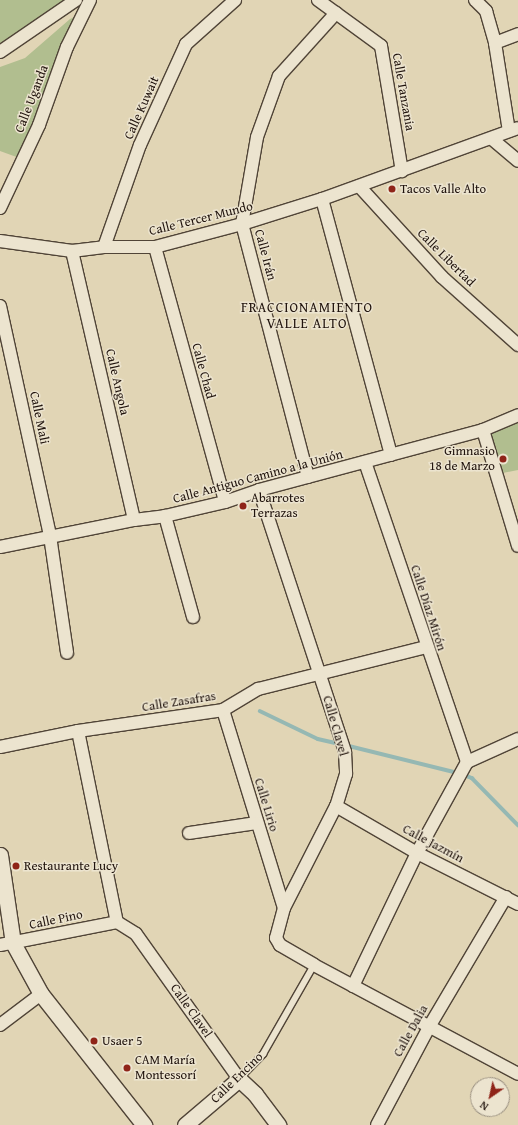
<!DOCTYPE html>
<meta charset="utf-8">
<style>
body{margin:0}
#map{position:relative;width:518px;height:1125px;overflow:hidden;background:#e1d5b5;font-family:"Gentium Book Plus",serif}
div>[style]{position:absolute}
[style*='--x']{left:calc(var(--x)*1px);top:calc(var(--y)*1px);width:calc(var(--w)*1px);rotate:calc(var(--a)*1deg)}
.green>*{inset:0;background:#b1be8f}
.stream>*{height:3.5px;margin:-1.75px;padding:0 1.75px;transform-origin:1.75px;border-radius:1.75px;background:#95b8b3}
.roads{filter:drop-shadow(1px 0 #504437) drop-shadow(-1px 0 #504437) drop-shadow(0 1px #504437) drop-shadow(0 -1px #504437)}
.service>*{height:6px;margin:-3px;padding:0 3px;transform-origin:3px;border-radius:3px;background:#ece4cf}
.minor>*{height:12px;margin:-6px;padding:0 6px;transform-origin:6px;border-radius:6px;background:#ece4cf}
.tertiary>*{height:15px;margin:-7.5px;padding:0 7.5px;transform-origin:7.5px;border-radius:7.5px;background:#ece4cf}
.dots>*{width:11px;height:11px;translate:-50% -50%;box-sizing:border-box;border:2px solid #ece4cf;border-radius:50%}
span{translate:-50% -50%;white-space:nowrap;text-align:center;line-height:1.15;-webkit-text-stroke:3px #ece4cf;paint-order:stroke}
.street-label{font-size:13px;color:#20130d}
.poi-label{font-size:13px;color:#20130d}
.left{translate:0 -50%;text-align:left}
.right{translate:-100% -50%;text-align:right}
.neighbourhood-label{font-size:14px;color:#20130d;letter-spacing:1px}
.north{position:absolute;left:470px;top:1077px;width:40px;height:40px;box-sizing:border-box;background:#ece4cf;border:1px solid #9a9081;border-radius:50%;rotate:214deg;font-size:11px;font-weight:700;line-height:16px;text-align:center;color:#20130d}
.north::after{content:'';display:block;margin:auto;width:14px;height:18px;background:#8f2418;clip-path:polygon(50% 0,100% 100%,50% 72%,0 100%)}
</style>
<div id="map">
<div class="green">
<i style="clip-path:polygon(0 0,73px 0,0 54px)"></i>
<i style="clip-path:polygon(83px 13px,22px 159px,0 151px,0 67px,25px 58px,70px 19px)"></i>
<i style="clip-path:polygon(518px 416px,518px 470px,498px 474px,484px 430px)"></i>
</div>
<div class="stream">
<i style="--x:260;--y:711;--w:64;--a:25.8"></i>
<i style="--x:318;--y:739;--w:22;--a:13"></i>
<i style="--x:345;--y:745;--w:116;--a:13.9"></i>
<i style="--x:464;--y:775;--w:9;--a:21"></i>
<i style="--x:472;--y:778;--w:66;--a:45.6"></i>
</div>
<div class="roads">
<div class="service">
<i style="--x:239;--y:1079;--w:35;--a:-46"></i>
<i style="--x:263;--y:1054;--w:103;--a:-60.2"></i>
</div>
<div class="minor">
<i style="--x:318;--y:0;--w:78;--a:36.1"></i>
<i style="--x:381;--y:46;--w:127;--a:80.5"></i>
<i style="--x:475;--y:0;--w:16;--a:45"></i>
<i style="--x:486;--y:11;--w:33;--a:74"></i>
<i style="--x:495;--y:43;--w:89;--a:81"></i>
<i style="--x:495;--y:43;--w:25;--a:-21"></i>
<i style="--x:0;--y:52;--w:92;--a:-34.4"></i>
<i style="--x:492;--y:139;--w:34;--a:40"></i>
<i style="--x:359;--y:186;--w:123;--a:47.6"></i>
<i style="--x:442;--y:277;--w:102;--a:41.8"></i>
<i style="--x:322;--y:199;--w:265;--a:74.9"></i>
<i style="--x:0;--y:208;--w:92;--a:-64.8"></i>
<i style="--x:39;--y:125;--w:83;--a:-70.3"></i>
<i style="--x:67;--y:47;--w:52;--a:-63.9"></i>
<i style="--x:0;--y:241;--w:73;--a:7.9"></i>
<i style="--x:72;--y:251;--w:32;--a:-7"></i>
<i style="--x:104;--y:247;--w:51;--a:0"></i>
<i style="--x:155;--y:247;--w:90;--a:-14.8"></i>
<i style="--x:242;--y:224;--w:84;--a:-17.4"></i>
<i style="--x:322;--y:199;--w:208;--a:-19.9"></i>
<i style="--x:104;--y:247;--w:108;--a:-70.6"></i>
<i style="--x:140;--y:145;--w:111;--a:-65.5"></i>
<i style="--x:186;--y:44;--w:66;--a:-41.9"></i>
<i style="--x:155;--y:247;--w:264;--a:74.6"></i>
<i style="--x:72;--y:251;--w:276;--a:77"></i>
<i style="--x:0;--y:306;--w:235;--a:77.7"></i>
<i style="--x:50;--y:536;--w:118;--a:81.7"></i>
<i style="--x:483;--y:430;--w:121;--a:73.2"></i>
<i style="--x:365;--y:462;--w:317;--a:71.2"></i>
<i style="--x:308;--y:477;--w:261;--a:-104.6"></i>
<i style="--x:242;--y:224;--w:88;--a:-80.2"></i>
<i style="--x:257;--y:137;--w:65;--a:-70.2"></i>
<i style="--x:279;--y:76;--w:85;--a:-47.9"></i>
<i style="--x:259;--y:490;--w:276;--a:71.8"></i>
<i style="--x:345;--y:752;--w:22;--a:87"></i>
<i style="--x:346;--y:774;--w:34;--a:107"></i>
<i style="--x:336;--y:806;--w:114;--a:117"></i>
<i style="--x:284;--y:908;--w:31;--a:105"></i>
<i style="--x:276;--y:938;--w:8;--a:60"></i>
<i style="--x:280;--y:945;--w:39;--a:30"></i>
<i style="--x:314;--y:965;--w:231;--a:28.1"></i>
<i style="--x:165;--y:516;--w:105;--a:74.5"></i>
<i style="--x:0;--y:547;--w:137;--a:-11.4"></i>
<i style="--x:134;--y:520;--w:31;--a:-7"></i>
<i style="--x:165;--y:516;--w:62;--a:-13.1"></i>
<i style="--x:225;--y:502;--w:36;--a:-19"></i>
<i style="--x:259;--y:490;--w:232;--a:-15"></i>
<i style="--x:483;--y:430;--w:38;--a:-23"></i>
<i style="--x:223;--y:710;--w:207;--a:72.9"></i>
<i style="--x:78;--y:731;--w:195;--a:78.5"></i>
<i style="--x:117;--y:922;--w:22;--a:32"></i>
<i style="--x:136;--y:934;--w:178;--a:54.6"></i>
<i style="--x:0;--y:747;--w:80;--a:-11.6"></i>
<i style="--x:78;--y:731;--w:147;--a:-8.2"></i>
<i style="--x:223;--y:710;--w:41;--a:-31"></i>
<i style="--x:258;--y:689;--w:173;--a:-14"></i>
<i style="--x:467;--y:762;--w:56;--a:-24.3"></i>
<i style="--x:336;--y:806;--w:94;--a:30.1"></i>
<i style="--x:417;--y:853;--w:113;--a:26.8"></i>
<i style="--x:189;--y:833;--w:69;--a:-8.4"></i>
<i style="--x:0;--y:945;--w:119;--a:-11.1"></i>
<i style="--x:353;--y:986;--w:148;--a:-64.3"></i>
<i style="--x:417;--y:853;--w:104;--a:-61.2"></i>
<i style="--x:0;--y:1025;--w:51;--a:-37.1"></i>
<i style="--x:377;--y:1125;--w:111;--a:-62"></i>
<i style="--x:429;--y:1027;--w:151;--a:-59.4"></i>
</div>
<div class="tertiary">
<i style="--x:0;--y:855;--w:89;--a:81.6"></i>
<i style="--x:13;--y:943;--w:58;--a:61.2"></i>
<i style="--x:41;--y:994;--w:167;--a:51.8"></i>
<i style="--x:185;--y:1125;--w:71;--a:-40.4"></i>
<i style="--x:239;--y:1079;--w:22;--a:43"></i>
<i style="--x:255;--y:1094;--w:39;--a:53"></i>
</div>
</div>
<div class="dots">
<i style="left:392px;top:189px;background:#8f2418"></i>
<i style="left:503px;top:459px;background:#8f2418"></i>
<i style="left:243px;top:506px;background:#8f2418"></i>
<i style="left:16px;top:866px;background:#8f2418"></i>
<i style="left:94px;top:1041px;background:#8f2418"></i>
<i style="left:127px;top:1068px;background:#8f2418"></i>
</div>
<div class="street-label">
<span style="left:403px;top:92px;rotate:80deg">Calle Tanzania</span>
<span style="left:32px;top:99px;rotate:-69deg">Calle Uganda</span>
<span style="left:142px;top:108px;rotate:-66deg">Calle Kuwait</span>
<span style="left:201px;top:219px;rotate:-14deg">Calle Tercer Mundo</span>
<span style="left:265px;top:255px;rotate:75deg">Calle Irán</span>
<span style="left:446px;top:258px;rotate:45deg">Calle Libertad</span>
<span style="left:203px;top:371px;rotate:75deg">Calle Chad</span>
<span style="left:117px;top:382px;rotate:77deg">Calle Angola</span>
<span style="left:39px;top:418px;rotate:78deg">Calle Mali</span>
<span style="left:258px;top:477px;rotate:-15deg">Calle Antiguo Camino a la Unión</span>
<span style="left:428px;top:608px;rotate:72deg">Calle Díaz Mirón</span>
<span style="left:179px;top:702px;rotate:-9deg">Calle Zasafras</span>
<span style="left:335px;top:726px;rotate:74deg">Calle Clavel</span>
<span style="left:266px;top:805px;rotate:73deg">Calle Lirio</span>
<span style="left:433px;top:844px;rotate:28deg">Calle Jazmín</span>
<span style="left:56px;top:920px;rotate:-12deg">Calle Pino</span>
<span style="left:191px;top:1011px;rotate:55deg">Calle Clavel</span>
<span style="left:411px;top:1031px;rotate:-61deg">Calle Dalia</span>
<span style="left:237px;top:1078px;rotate:-44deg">Calle Encino</span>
</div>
<div class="poi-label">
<span class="left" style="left:400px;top:189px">Tacos Valle Alto</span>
<span class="right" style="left:495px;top:459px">Gimnasio<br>18 de Marzo</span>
<span class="left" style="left:251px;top:506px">Abarrotes<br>Terrazas</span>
<span class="left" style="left:24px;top:866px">Restaurante Lucy</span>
<span class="left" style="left:102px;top:1041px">Usaer 5</span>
<span class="left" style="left:135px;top:1068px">CAM María<br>Montessorí</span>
</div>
<div class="neighbourhood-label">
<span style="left:307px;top:315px">FRACCIONAMIENTO<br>VALLE ALTO</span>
</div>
<div class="north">N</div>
</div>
